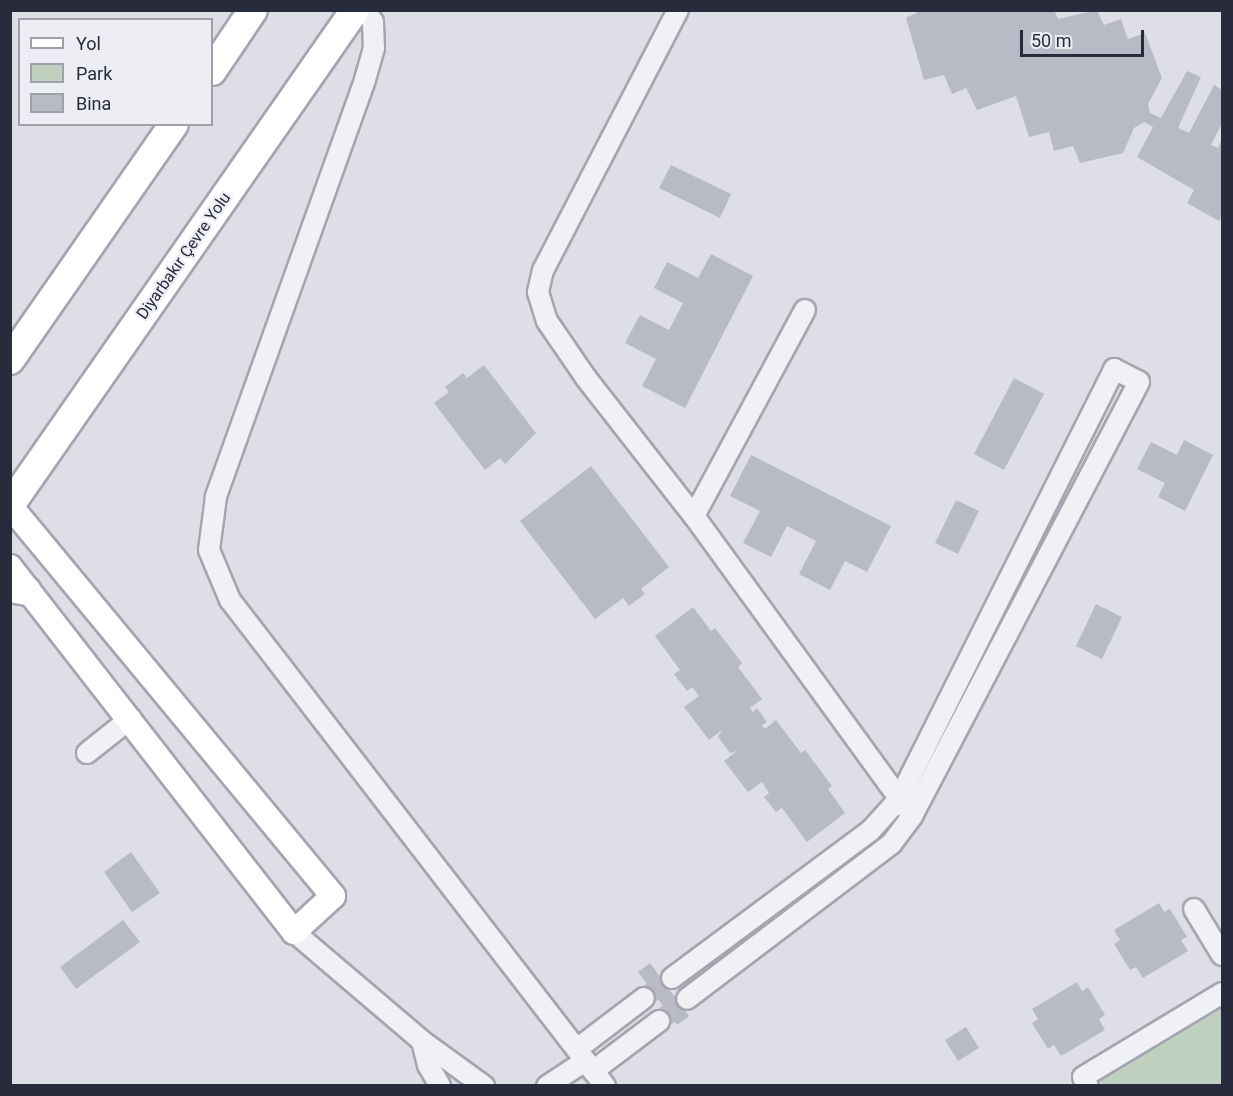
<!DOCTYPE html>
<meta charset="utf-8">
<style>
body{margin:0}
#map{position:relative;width:1233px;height:1096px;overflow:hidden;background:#dedfe6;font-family:Roboto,sans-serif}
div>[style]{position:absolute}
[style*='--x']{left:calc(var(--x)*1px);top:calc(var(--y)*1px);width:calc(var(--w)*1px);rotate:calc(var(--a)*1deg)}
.green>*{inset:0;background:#c0d0bf}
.building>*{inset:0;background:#b8bac6}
.minor-tunnel>*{height:20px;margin-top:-10px;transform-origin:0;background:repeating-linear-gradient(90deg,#babbc4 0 20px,transparent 0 30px)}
.roads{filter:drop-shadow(2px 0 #a4a5b0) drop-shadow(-2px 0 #a4a5b0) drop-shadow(0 2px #a4a5b0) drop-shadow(0 -2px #a4a5b0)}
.minor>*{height:20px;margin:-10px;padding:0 10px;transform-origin:10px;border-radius:10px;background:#f0f1f5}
.major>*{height:24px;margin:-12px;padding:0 12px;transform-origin:12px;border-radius:12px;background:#fff}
.highway>*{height:28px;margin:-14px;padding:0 14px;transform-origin:14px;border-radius:14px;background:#fff}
span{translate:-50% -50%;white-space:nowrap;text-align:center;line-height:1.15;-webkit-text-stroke:4.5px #edeef4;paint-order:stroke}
.street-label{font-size:16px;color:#282b3c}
.frame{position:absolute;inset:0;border:12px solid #282b3c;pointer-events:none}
.legend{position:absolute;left:18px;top:18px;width:195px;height:108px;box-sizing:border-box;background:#edeef4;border:2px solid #9ea0aa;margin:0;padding:8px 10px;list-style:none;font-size:18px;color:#282b3c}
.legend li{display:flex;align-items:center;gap:12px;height:30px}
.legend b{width:30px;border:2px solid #9ea0aa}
.scale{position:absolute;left:1020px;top:30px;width:124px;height:27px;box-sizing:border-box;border:3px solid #282b3c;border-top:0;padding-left:8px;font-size:18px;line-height:21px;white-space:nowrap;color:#282b3c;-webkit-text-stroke:4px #edeef4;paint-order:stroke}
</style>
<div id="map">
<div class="green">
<i style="clip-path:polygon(1222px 1008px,1222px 1085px,1103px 1086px,1100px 1081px)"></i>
</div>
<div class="building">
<i style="clip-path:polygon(922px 10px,1054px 10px,1058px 19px,1097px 10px,1104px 25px,1121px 19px,1128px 39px,1145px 33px,1162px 78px,1148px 104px,1150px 113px,1161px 118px,1187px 71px,1201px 77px,1178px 128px,1189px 133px,1214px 85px,1222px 90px,1222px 123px,1211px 145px,1218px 148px,1222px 138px,1222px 217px,1219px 221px,1187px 203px,1194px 190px,1137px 157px,1153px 127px,1144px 122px,1134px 128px,1123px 153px,1080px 163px,1073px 146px,1054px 151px,1049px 132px,1029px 137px,1016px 96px,977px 110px,966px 88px,952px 94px,944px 75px,924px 80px,906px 18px)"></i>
<i style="clip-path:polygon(671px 165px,731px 194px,720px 218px,659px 188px)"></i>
<i style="clip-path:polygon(711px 254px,753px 276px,685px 408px,642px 386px,656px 359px,625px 343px,640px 315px,669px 330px,683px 303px,654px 288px,667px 262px,698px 278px)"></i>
<i style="clip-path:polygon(484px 365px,536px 433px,505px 464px,500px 458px,485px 470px,434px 403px,449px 392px,445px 387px,463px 373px,467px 378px)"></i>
<i style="clip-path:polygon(1014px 378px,1044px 394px,1004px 470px,974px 454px)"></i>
<i style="clip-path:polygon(1184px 440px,1213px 455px,1185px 511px,1158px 497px,1165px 483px,1137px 469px,1151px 442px,1177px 455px)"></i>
<i style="clip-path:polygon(751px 455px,891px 526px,867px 572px,845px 561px,830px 590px,799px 574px,816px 541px,787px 526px,771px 557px,743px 543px,760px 511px,730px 496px)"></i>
<i style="clip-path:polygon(591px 466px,669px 567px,641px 589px,645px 594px,629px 606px,623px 598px,595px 619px,520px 521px)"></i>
<i style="clip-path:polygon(956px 500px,979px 511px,958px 554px,935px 543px)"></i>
<i style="clip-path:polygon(1096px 604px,1122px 617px,1102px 659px,1076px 646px)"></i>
<i style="clip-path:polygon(693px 607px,711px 631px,715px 628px,742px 663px,738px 667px,762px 699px,750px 708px,753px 712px,757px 708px,767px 722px,762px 725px,765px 729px,776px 720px,801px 753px,805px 750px,832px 786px,828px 789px,845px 813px,807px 842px,782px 808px,776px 812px,764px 797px,769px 793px,762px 782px,748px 792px,724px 761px,737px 751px,730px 753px,718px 737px,722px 730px,709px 740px,684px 707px,699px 696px,692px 687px,687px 691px,674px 674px,680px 670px,655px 636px)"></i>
<i style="clip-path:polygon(131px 852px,160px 893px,132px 912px,104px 872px)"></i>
<i style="clip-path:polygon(1159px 903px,1164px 912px,1170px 909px,1187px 937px,1181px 940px,1188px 951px,1143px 978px,1136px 967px,1130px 970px,1114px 944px,1120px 940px,1114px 930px)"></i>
<i style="clip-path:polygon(123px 920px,140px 942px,76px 989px,60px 967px)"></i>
<i style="clip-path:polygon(650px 963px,689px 1016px,677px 1025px,638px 972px)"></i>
<i style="clip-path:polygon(1077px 982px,1082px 991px,1088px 987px,1105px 1015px,1099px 1019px,1105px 1030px,1061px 1056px,1054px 1045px,1048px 1049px,1032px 1023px,1038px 1019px,1032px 1009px)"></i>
<i style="clip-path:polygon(966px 1027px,979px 1048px,958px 1061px,945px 1040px)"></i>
</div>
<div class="minor-tunnel">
<i style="--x:644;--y:998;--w:34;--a:-36"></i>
<i style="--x:659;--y:1021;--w:36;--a:-38"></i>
</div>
<div class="roads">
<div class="minor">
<i style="--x:365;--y:10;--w:14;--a:56"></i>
<i style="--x:373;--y:22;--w:26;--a:88"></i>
<i style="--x:374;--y:48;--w:33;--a:106"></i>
<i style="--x:365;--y:80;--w:443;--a:109.7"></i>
<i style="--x:216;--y:497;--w:53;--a:97.5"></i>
<i style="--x:209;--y:550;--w:54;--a:67.2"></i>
<i style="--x:230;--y:600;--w:614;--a:52.35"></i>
<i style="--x:678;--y:10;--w:293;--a:117.4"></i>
<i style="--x:543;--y:270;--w:23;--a:103"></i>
<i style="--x:538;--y:292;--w:30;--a:73"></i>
<i style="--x:547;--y:321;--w:69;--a:55.6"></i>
<i style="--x:586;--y:378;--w:175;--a:52"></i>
<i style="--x:694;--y:516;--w:361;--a:54"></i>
<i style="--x:694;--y:516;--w:234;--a:-61.7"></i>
<i style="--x:87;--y:753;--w:56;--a:-38.5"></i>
<i style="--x:1194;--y:909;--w:54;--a:58.7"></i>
<i style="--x:294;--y:932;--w:168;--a:40.4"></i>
<i style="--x:422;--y:1041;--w:77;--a:36"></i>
<i style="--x:672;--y:978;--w:248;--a:-36.6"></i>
<i style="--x:871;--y:830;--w:42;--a:-47.9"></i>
<i style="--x:899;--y:799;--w:481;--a:-63.4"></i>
<i style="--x:1114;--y:369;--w:28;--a:27"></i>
<i style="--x:1139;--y:382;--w:488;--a:117.6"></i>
<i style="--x:913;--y:815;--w:36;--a:127"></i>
<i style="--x:891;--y:844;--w:256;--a:142.8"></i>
<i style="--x:422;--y:1041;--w:25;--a:76"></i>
<i style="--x:428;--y:1065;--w:24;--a:60"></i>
<i style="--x:577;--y:1049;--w:84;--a:-37.3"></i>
<i style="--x:593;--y:1071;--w:83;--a:-37.1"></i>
<i style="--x:547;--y:1086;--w:45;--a:-33.3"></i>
<i style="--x:1088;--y:1086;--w:10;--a:-119"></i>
<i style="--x:1083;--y:1077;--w:162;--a:-31.1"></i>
</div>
<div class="major">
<i style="--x:10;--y:567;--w:462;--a:52.1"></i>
<i style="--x:294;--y:932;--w:53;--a:-42.7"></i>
<i style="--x:333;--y:896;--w:505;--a:-129.62"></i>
</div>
<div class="highway">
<i style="--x:212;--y:71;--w:73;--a:-56.1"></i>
<i style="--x:10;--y:360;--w:287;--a:-55.2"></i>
<i style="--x:13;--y:501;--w:598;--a:-55.14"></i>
<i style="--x:10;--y:588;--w:17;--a:10"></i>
</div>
</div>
<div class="street-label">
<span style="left:184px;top:256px;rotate:-55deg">Diyarbakır Çevre Yolu</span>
</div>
<div class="frame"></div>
<ul class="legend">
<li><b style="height:8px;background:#fff"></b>Yol</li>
<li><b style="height:16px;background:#c0d0bf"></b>Park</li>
<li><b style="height:16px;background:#b8bac6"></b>Bina</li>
</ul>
<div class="scale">50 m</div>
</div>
